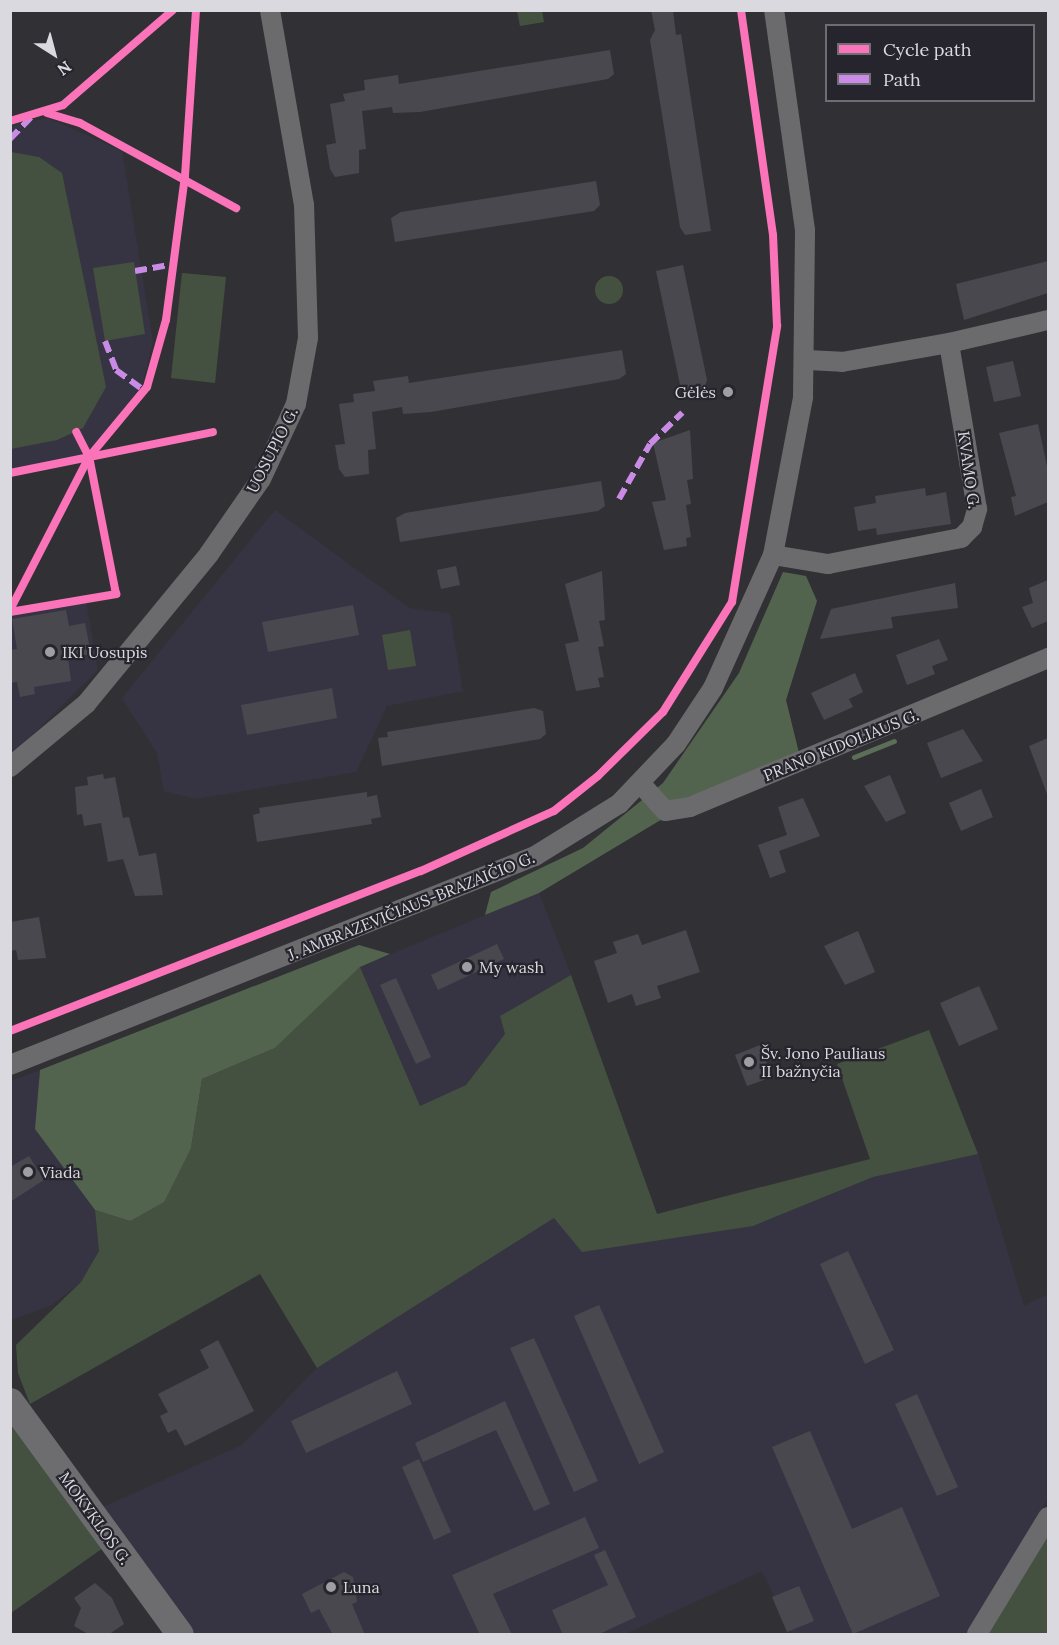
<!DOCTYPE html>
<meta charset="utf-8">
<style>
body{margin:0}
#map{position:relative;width:1059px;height:1645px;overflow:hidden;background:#313135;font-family:Lora,serif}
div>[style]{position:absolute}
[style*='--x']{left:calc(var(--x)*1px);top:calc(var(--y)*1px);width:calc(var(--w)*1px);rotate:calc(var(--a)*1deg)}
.built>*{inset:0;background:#363442}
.green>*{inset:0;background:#445140}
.round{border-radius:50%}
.forest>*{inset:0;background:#53644e}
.stream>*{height:5px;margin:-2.5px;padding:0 2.5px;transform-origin:2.5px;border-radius:2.5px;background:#5c6e57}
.building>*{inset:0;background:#49484f}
.minor>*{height:20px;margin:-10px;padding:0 10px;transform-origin:10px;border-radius:10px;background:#6b6b6d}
.secondary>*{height:27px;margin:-13.5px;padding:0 13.5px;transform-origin:13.5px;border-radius:13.5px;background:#6d6d70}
.quiet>*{height:6px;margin-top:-3px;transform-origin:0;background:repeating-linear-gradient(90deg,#ca8be6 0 12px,transparent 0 18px)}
.cycleway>*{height:8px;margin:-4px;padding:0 4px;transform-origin:4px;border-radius:4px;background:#fb73b8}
.dots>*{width:16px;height:16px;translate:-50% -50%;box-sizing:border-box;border:3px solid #26252d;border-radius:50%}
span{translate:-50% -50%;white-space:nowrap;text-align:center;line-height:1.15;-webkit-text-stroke:4.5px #26252d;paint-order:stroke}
.poi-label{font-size:16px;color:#d9d9df}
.right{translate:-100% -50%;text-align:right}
.left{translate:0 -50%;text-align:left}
.street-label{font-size:16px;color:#d9d9df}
.frame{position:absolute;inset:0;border:12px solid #d9d9df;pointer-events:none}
.legend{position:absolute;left:825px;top:24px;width:210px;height:78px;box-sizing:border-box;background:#26252d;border:2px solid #6e6d74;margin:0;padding:8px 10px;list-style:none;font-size:18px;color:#d9d9df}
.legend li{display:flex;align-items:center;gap:12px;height:30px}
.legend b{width:30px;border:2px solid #6e6d74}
.north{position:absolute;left:24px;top:24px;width:60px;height:60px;-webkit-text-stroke:4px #26252d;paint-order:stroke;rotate:144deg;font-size:16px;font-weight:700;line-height:24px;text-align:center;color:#d9d9df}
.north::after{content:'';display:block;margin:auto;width:21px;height:27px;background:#d9d9df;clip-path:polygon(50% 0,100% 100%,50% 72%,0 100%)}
</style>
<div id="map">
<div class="built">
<i style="clip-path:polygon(48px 118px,122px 151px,153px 342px,142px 386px,88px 453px,11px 470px,10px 126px)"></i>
<i style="clip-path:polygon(275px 510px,409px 608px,450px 613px,463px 691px,387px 706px,356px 772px,196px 799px,164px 791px,157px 753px,122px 698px)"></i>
<i style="clip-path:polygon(86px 601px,98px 670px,11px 756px,11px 616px)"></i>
<i style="clip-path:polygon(539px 893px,571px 975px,500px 1016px,505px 1034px,466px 1085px,420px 1106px,360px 967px)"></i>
<i style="clip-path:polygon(40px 1070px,36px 1129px,95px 1210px,99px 1251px,81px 1282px,52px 1305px,11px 1320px,11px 1081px)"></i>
<i style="clip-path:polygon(978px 1154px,1024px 1306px,1048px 1294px,1048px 1497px,978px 1633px,792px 1634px,762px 1571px,625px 1634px,192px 1634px,103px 1507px,242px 1445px,317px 1368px,554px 1218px,753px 1226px,873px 1177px)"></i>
</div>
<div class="green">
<i style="clip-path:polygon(517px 11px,542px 11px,544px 22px,520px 26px)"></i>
<i style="clip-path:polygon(11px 152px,39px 157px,62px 173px,106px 387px,83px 428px,57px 440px,11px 449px)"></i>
<i style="clip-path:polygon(134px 262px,145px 334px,105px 341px,93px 268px)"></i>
<i style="clip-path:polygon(182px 273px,226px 277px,215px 383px,171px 378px)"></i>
<i class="round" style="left:595px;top:276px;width:28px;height:28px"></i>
<i style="clip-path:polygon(410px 630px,416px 666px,388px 670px,382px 635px)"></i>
<i style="clip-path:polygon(360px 967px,420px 1106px,466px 1085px,505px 1034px,500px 1016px,571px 975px,657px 1214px,870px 1159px,837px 1064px,929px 1030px,978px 1154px,873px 1177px,753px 1226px,582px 1252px,554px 1218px,317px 1368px,260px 1274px,30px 1404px,18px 1373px,16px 1345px,81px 1282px,99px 1251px,95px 1210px,130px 1221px,191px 1148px,202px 1079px,275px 1048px)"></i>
<i style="clip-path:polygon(10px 1417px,103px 1548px,11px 1613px,10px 1613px)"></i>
<i style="clip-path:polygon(1048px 1517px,1048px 1634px,977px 1634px)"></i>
</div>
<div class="forest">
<i style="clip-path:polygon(783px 572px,806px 576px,817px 601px,786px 700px,801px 761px,664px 818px,539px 893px,485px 915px,491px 892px,583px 848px,663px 783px,739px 673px)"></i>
<i style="clip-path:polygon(359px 945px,390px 954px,360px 967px,275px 1048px,202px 1079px,191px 1148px,164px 1202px,130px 1221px,95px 1210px,35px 1129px,40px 1070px)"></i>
</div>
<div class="stream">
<i style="--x:854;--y:757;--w:43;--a:-21.8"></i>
</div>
<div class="building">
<i style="clip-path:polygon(651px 10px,673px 10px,676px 35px,681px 34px,711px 231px,685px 235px,680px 227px,650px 40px,655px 30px)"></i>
<i style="clip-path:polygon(610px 50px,614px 74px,608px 79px,420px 112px,393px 113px,392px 107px,362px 111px,366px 149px,359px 150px,359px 173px,335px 177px,330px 169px,326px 145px,336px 143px,330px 104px,345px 101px,343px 94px,365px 90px,364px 80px,398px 75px,399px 84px)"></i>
<i style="clip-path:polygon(596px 181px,600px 205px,594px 211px,395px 242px,391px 218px,401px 212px)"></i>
<i style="clip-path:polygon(1048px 261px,1048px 293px,964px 320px,956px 284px)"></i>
<i style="clip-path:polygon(683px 265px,707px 380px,704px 390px,682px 394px,656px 271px)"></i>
<i style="clip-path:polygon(622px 350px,626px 374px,619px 379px,431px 412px,403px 414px,402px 407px,372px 412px,376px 449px,368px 450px,369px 474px,345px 477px,339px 469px,335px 445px,345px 444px,339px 404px,354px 402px,353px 394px,375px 391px,373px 381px,408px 376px,409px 383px)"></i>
<i style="clip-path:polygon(1013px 361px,1021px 396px,994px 402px,986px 367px)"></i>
<i style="clip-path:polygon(1038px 424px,1048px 471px,1048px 502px,1015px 516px,1011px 497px,1016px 496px,999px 433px)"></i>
<i style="clip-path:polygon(690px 430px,693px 479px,687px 480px,691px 504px,686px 505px,691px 537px,686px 538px,687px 546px,664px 550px,652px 502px,666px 500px,653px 443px)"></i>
<i style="clip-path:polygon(601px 481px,605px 506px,598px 511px,400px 542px,396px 518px,405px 513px)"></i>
<i style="clip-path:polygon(925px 488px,926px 496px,946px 492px,951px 524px,877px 535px,876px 528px,858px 531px,854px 507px,876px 503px,875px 496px)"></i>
<i style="clip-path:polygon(456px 566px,460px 585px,441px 589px,437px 570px)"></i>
<i style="clip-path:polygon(602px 571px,605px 620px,599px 621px,604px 646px,598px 647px,604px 677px,598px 678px,600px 687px,576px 691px,565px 644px,579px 641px,565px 584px)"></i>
<i style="clip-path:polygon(1048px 580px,1048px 621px,1032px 628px,1022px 607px,1033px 603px,1029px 588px)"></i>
<i style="clip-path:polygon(955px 583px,958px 608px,891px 617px,893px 628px,820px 639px,831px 609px)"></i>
<i style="clip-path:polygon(353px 605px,359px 635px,268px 652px,262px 622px)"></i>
<i style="clip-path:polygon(66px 610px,69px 626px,85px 623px,91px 654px,68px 658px,71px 681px,34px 687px,35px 694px,20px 697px,17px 682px,10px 683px,10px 650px,17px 649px,12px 619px)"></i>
<i style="clip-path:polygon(939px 639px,948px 660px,932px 666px,935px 674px,907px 685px,896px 655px)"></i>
<i style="clip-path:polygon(855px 673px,863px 692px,849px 699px,853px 707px,824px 720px,811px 693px)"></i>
<i style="clip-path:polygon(332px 688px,337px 718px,247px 735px,241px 705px)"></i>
<i style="clip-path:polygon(534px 708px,543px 711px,546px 734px,540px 739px,382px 766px,378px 738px,388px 737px,387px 732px)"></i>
<i style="clip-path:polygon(963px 729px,983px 761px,941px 778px,927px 743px)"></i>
<i style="clip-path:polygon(1048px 738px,1048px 794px,1047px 794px,1029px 746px)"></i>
<i style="clip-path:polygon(103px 774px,104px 779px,115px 777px,123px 818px,129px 817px,139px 856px,156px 853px,163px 895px,135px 896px,123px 859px,108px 862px,101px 823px,84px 826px,82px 814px,77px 815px,75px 787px,88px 785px,87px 777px)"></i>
<i style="clip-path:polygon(890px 775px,906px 813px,886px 822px,864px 786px)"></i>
<i style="clip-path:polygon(981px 789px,993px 817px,961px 831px,949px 803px)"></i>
<i style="clip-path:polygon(367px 792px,367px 797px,377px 795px,381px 817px,371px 819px,372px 824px,257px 842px,253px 815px,260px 813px,259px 808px)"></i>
<i style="clip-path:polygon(803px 798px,820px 836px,779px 851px,786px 872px,770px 878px,758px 845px,787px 835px,778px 807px)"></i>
<i style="clip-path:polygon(39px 917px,46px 958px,18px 960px,16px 950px,10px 951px,10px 922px)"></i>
<i style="clip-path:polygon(686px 930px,700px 972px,657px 986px,661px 998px,636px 1006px,632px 994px,608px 1003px,594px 961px,617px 953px,613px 942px,638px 934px,642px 945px)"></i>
<i style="clip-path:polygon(858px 931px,875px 972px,845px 985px,824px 946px)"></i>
<i style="clip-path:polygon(497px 944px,504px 959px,438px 990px,431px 975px)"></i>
<i style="clip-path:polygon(396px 978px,431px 1057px,416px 1064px,380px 985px)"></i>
<i style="clip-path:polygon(979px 986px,998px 1029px,959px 1046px,940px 1003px)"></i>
<i style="clip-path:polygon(760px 1045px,772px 1077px,747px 1086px,735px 1055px)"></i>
<i style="clip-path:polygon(29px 1156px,44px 1180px,10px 1202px,10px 1167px)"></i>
<i style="clip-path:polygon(848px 1251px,894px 1350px,865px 1364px,820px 1264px)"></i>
<i style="clip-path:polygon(599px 1305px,664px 1452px,639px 1464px,574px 1316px)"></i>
<i style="clip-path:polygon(534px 1338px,598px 1481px,574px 1492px,510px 1348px)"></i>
<i style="clip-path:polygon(218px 1340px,254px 1411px,185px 1446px,176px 1429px,168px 1433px,160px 1416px,168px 1412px,158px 1394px,209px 1368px,200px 1350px)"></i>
<i style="clip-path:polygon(397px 1371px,412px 1404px,306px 1453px,291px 1421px)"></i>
<i style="clip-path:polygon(917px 1394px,958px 1487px,937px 1496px,895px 1404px)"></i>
<i style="clip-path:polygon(505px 1401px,550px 1504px,534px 1511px,496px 1430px,423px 1462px,415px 1443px)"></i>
<i style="clip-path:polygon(810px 1431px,852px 1529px,902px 1507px,940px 1596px,853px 1634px,772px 1447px)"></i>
<i style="clip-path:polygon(419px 1459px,451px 1532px,434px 1540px,402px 1467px)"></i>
<i style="clip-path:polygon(585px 1517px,599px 1548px,493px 1594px,512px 1635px,480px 1635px,452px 1575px)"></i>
<i style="clip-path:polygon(605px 1550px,636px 1617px,597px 1635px,563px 1635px,552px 1610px,608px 1585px,594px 1555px)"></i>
<i style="clip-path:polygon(344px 1572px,353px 1577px,357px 1602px,352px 1604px,365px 1635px,333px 1635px,319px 1609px,311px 1613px,302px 1594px)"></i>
<i style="clip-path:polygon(95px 1583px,112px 1598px,124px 1624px,108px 1635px,90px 1635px,74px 1626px,81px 1608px,74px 1598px)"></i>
<i style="clip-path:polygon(799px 1586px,814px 1621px,787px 1632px,772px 1597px)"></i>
</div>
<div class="minor">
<i style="--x:807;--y:360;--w:35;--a:3"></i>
<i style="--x:842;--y:362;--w:109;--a:-10.1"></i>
<i style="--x:773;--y:555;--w:56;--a:9.3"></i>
<i style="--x:828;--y:564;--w:136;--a:-11.1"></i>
<i style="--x:961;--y:538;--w:16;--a:-45"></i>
<i style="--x:972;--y:527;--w:19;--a:-74"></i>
<i style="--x:977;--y:509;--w:168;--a:-99.6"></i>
<i style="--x:949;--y:343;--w:102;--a:-13.1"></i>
<i style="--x:10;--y:767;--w:99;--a:-39.7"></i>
<i style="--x:86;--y:704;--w:194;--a:-50.6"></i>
<i style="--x:209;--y:554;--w:91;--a:-55.3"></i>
<i style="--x:261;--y:479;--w:83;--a:-65"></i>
<i style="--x:296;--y:404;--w:67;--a:-79.7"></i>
<i style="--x:308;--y:338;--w:133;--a:-91.7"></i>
<i style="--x:304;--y:205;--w:198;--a:-99.9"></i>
<i style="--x:641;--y:784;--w:36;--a:48"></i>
<i style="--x:665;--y:811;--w:25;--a:-9"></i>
<i style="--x:690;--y:807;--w:388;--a:-22.6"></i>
<i style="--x:10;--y:1065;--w:565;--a:-21.71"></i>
<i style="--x:535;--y:856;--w:99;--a:-31.8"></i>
<i style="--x:619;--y:804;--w:83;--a:-46.5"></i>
<i style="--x:676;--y:744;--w:67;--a:-56.5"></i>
<i style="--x:713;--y:688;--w:146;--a:-65.7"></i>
<i style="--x:773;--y:555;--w:161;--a:-79.2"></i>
<i style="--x:803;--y:397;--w:167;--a:-89.3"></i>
<i style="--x:805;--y:230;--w:222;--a:-98"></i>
<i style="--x:977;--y:1634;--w:137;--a:-58.7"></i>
</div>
<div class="secondary">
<i style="--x:10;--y:1401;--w:288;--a:53.9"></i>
</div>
<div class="quiet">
<i style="--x:10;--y:139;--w:30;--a:-46"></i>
<i style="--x:135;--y:271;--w:39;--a:-10"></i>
<i style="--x:105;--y:341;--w:31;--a:69"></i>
<i style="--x:116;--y:370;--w:34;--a:36"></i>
<i style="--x:619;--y:499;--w:63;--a:-60.6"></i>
<i style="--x:650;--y:444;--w:45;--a:-44.1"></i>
</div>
<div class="cycleway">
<i style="--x:47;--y:113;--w:34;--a:17"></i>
<i style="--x:80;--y:123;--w:178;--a:28.6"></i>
<i style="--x:10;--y:121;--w:55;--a:-16.8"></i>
<i style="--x:63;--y:105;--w:145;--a:-40.8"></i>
<i style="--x:10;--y:473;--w:207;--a:-11.4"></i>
<i style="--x:10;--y:610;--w:172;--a:-62.7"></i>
<i style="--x:89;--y:457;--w:91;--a:-50.4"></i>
<i style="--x:147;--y:387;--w:70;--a:-74.2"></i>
<i style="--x:166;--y:320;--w:145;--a:-82.5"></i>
<i style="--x:185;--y:176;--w:166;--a:-86.2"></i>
<i style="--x:10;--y:612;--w:108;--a:-9.6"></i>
<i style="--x:116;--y:594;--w:140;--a:-101.1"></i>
<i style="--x:89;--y:457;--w:28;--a:-117"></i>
<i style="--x:10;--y:1031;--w:441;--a:-21.3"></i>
<i style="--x:421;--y:871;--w:146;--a:-24.3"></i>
<i style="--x:554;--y:811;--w:56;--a:-38.5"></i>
<i style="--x:598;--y:776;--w:91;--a:-44.6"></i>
<i style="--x:663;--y:712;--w:130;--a:-57.9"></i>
<i style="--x:732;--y:602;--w:280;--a:-80.7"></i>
<i style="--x:777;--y:326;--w:91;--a:-92.5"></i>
<i style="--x:773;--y:235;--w:227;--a:-98.1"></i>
</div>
<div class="dots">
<i style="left:728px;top:392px;background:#9e9ea4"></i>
<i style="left:50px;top:652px;background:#9e9ea4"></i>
<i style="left:467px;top:967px;background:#9e9ea4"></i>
<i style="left:749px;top:1062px;background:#9e9ea4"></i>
<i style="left:28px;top:1172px;background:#9e9ea4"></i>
<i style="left:331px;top:1587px;background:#9e9ea4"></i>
</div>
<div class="poi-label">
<span class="right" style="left:716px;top:392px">Gėlės</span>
<span class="left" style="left:62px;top:652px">IKI Uosupis</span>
<span class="left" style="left:479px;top:967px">My wash</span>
<span class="left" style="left:761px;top:1062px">Šv. Jono Pauliaus<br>II bažnyčia</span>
<span class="left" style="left:40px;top:1172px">Viada</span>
<span class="left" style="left:343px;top:1587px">Luna</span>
</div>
<div class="street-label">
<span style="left:272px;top:450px;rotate:-63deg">UOSUPIO G.</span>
<span style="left:969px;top:470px;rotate:82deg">KVAMO G.</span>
<span style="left:841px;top:745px;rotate:-22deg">PRANO KIDOLIAUS G.</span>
<span style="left:411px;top:906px;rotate:-22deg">J. AMBRAZEVIČIAUS-BRAZAIČIO G.</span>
<span style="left:95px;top:1518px;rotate:54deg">MOKYKLOS G.</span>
</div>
<div class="frame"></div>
<ul class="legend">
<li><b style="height:8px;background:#fb73b8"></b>Cycle path</li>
<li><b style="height:8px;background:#ca8be6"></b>Path</li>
</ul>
<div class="north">N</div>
</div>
